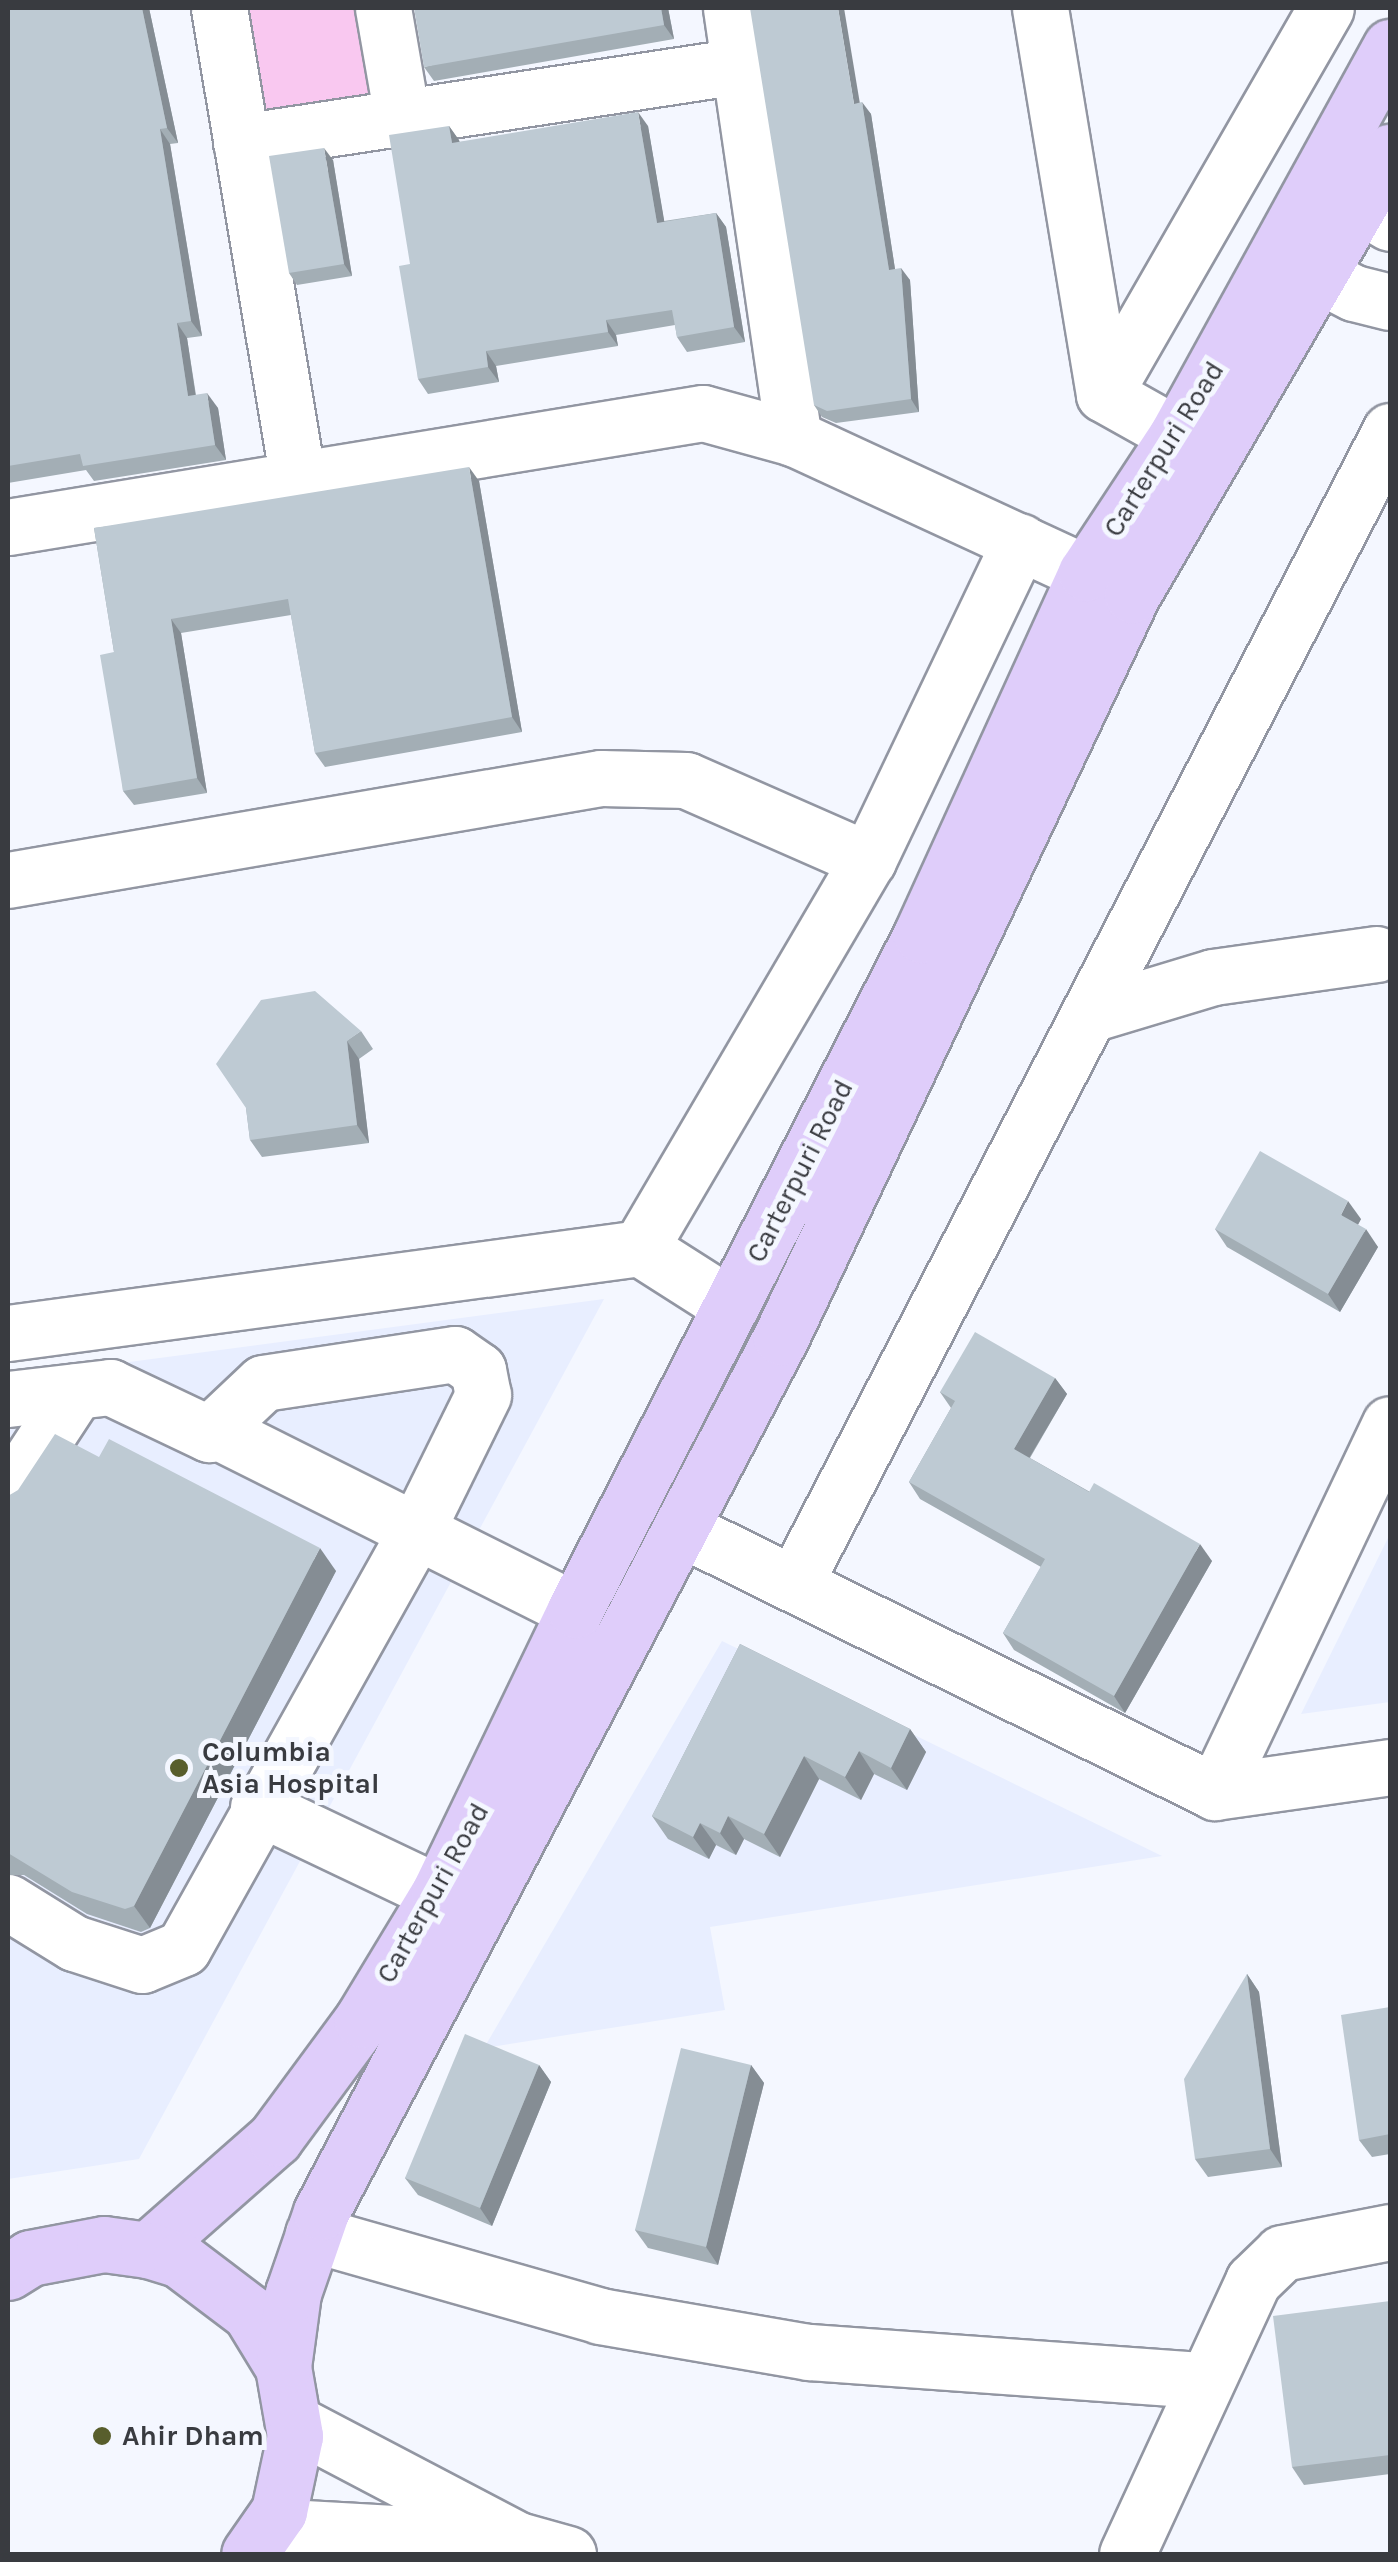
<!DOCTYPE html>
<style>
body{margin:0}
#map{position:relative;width:1398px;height:2562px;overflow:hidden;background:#f4f7ff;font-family:Karla,sans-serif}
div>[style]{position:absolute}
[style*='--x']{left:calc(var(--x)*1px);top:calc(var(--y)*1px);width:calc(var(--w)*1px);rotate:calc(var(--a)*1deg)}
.built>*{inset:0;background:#e8eeff}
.green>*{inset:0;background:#f9c8f0}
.roads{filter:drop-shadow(2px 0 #9296a2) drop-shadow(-2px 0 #9296a2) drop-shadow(0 2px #9296a2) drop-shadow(0 -2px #9296a2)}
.minor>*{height:55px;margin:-27.5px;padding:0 27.5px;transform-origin:27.5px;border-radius:27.5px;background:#fff}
.major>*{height:55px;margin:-27.5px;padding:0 27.5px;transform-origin:27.5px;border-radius:27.5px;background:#dfcdfa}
.wall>*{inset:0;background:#a3aeb5}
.shaded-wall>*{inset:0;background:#858d94}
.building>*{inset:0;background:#becad3}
.dots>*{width:28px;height:28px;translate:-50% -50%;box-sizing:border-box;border:5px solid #f4f7ff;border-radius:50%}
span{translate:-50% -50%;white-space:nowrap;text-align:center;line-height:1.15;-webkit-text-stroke:10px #f4f7ff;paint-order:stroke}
.street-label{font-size:28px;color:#393b40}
.poi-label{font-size:28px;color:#393b40;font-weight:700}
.left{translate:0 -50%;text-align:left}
.frame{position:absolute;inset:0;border:10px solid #393b40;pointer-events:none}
</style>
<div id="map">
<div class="built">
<i style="clip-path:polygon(604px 1299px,139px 2159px,8px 2179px,8px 1378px)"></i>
<i style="clip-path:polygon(1390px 1534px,1390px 1702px,1301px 1714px)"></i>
<i style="clip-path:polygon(722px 1641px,1162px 1856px,710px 1927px,725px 2010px,484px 2048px)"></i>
</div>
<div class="green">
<i style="clip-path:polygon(239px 8px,360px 8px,375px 100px,257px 119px)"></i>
</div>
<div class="roads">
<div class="minor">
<i style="--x:219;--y:8;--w:478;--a:80.5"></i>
<i style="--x:383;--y:8;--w:111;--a:80.1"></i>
<i style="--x:731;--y:8;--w:435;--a:81.7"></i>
<i style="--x:1040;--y:8;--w:391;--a:80.6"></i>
<i style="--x:241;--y:142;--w:504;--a:-8.68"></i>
<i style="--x:1319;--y:181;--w:82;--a:30.6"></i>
<i style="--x:1280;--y:255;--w:83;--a:27.2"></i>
<i style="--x:1354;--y:293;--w:37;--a:14"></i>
<i style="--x:1104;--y:394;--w:445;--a:-60.1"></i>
<i style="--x:1104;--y:394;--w:84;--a:29.3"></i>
<i style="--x:8;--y:527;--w:704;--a:-9.32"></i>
<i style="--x:703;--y:413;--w:94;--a:15.4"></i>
<i style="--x:794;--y:438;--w:322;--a:24.8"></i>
<i style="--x:8;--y:880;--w:602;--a:-9.76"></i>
<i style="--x:601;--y:778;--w:85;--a:1.3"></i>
<i style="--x:686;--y:780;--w:199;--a:23.7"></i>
<i style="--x:1094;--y:1013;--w:124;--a:-16.8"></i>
<i style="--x:1213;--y:977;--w:165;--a:-8"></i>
<i style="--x:640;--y:1248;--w:450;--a:-59.6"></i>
<i style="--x:868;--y:860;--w:353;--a:-64.5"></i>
<i style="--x:8;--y:1333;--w:638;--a:-7.66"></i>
<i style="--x:640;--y:1248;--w:108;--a:32.5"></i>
<i style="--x:8;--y:1399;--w:103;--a:-6.7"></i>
<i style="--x:110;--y:1387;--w:110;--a:25.4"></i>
<i style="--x:209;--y:1434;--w:74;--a:-43.4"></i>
<i style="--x:263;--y:1383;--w:194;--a:-8.6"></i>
<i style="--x:455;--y:1354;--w:28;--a:35"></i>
<i style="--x:478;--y:1370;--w:25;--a:79"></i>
<i style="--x:483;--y:1395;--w:156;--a:116.2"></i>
<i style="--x:414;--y:1535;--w:473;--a:119.2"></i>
<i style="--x:183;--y:1948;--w:44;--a:157.5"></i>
<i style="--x:142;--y:1965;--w:71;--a:-162.1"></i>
<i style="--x:74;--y:1943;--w:78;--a:-148.2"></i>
<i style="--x:217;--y:1431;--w:400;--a:26.6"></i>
<i style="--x:8;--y:1495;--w:124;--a:-56.8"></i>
<i style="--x:682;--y:1529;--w:594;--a:26.26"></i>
<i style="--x:1215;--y:1792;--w:177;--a:-8.1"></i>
<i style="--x:794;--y:1584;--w:1298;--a:-62.66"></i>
<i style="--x:1215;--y:1792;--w:407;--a:-64.6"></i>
<i style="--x:258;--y:1807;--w:200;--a:25.4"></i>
<i style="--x:313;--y:2234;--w:298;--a:15.9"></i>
<i style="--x:600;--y:2316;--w:212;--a:9.8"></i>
<i style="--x:809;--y:2352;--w:396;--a:4.1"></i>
<i style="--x:293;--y:2422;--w:254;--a:27.7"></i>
<i style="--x:518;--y:2540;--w:52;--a:15.6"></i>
<i style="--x:269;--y:2526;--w:231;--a:3.2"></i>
<i style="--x:1127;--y:2554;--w:301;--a:-65.2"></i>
<i style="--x:1253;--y:2281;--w:40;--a:-44"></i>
<i style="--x:1282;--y:2253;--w:110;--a:-11"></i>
</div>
<div class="major">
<i style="--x:148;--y:2250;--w:169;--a:-41.4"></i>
<i style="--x:275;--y:2138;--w:147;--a:-53.6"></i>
<i style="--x:362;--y:2020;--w:149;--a:-58.8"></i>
<i style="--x:439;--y:1893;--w:314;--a:-64.3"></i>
<i style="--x:575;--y:1610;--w:759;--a:-62.86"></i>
<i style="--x:921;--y:935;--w:398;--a:-65.5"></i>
<i style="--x:1086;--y:573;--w:165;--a:-56.6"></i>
<i style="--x:1177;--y:435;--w:443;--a:-61.2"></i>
<i style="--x:8;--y:2272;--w:26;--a:-32"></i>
<i style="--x:30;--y:2258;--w:75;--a:-10.7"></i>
<i style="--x:104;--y:2244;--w:44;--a:7.8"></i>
<i style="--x:148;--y:2250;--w:34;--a:17"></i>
<i style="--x:180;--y:2260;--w:88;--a:37.1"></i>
<i style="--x:250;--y:2313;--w:63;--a:58.6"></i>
<i style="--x:283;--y:2367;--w:70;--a:80.1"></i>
<i style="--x:295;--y:2436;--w:77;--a:102"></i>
<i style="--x:279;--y:2511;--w:52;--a:124.9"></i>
<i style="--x:283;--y:2367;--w:75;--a:-82.3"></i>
<i style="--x:293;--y:2293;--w:86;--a:-70.9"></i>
<i style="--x:321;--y:2212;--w:989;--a:-62.27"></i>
<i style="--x:781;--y:1337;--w:821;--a:-64.68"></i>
<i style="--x:1132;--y:595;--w:513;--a:-59.78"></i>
</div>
</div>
<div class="wall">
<i style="clip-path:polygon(8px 8px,149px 8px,178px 143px,170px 144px,202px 336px,187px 338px,196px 395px,218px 408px,226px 460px,94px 481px,86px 470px,8px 483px)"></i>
<i style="clip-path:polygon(668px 8px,674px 39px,434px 81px,424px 67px)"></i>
<i style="clip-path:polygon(860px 103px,871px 114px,895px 269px,910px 280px,919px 412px,836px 423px,822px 417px,814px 405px)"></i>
<i style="clip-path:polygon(449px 126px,460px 142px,648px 126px,664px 221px,716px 213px,726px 227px,745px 342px,687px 352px,677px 337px,675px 325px,616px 335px,618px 346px,496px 366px,499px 382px,428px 394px,418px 379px,410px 264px)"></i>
<i style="clip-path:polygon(333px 160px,352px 276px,297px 285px,289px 273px)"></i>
<i style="clip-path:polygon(479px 481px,522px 732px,325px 767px,315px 753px,291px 615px,181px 633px,207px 793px,134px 805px,123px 791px,114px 652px,94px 528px)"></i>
<i style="clip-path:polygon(361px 1031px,373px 1049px,359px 1059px,369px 1143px,262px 1157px,250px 1140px,246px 1108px)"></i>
<i style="clip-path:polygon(1361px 1219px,1358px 1225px,1378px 1247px,1340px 1312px,1227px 1247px,1215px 1229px)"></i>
<i style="clip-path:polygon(1055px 1378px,1067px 1394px,1030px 1458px,1212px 1561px,1125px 1713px,1014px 1650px,1003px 1633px,1041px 1567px,920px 1499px,909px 1482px,951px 1408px,940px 1392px)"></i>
<i style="clip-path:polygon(99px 1457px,336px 1571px,150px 1928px,141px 1932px,87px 1914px,24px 1875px,8px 1875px,8px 1496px)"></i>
<i style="clip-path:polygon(740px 1644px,910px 1729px,926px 1752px,907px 1790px,874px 1774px,861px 1800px,819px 1779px,780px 1857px,744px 1839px,736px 1855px,716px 1845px,709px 1859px,668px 1839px,652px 1816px)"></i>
<i style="clip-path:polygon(1247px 1974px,1259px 1992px,1282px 2167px,1208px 2177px,1195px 2159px)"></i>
<i style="clip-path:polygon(1390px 2007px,1390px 2154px,1372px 2157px,1359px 2140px)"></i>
<i style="clip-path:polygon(539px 2065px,551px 2082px,492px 2226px,418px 2195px,405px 2178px)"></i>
<i style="clip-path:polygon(751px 2065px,764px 2083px,718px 2265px,648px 2248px,635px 2230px)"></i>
<i style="clip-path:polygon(1390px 2301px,1390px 2474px,1304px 2485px,1292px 2467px)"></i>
</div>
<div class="shaded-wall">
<i style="clip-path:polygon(142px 8px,149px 8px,178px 143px,167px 128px)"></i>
<i style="clip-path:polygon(661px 8px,668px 8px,674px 39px,664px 25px)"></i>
<i style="clip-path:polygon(838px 8px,844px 8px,862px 116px,854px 104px)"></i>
<i style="clip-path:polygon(862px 102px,871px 114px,897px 282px,889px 270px)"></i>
<i style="clip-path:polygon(638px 112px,648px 126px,667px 237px,657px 223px)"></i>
<i style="clip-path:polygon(449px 126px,459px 140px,462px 158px,452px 143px)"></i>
<i style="clip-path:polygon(160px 129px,170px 144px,202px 336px,191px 321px)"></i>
<i style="clip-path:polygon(324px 148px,333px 160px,352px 276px,344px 264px)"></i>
<i style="clip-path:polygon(716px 213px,726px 227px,745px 342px,734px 327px)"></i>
<i style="clip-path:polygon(901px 268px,910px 280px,919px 412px,911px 399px)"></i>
<i style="clip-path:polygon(606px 320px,616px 335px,618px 346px,608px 332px)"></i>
<i style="clip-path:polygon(177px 323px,187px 338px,198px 412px,188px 396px)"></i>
<i style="clip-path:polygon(486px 351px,496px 366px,499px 382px,488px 367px)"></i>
<i style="clip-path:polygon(207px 393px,218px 408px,226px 460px,215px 445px)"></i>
<i style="clip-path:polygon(469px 467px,479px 481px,522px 732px,512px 717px)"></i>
<i style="clip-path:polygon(171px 619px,181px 633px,207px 793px,197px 778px)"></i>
<i style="clip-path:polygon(347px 1041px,359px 1059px,369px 1143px,357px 1125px)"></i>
<i style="clip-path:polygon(1348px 1201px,1361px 1219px,1353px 1233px,1341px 1215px)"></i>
<i style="clip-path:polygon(1366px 1229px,1378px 1247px,1340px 1312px,1328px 1294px)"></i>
<i style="clip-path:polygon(1055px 1378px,1067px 1394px,1025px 1465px,1014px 1449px)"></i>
<i style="clip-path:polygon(1200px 1544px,1212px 1561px,1125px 1713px,1114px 1696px)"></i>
<i style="clip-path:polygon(320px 1548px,336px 1571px,150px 1928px,134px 1906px)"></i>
<i style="clip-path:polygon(910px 1729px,926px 1752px,907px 1790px,891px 1768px)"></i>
<i style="clip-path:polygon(859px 1751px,874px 1774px,861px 1800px,845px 1777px)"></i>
<i style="clip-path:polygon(804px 1756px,819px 1779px,780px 1857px,764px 1834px)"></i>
<i style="clip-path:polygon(728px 1816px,744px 1839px,736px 1855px,720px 1833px)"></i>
<i style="clip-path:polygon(700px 1823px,716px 1845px,709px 1859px,693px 1837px)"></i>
<i style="clip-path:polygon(1247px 1974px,1259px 1992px,1282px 2167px,1270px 2149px)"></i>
<i style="clip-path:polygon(539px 2065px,551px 2082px,492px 2226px,480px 2208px)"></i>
<i style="clip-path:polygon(751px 2065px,764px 2083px,718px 2265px,706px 2247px)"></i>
</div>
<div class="building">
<i style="clip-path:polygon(8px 8px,142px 8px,167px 128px,160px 129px,191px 321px,177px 323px,188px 396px,207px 393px,215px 445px,83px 466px,80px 454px,8px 466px)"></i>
<i style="clip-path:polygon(414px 8px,661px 8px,664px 25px,424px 67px)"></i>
<i style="clip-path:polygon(750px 8px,838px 8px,854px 104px,862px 102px,889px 270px,901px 268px,911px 399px,827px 411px,814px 405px)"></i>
<i style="clip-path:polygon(638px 112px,657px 223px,716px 213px,734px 327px,677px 337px,672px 310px,606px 320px,608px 332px,486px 351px,488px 367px,418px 379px,399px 266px,410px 264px,389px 135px,449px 126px,452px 143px)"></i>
<i style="clip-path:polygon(324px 148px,344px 264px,289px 273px,269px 156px)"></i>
<i style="clip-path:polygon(469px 467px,512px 717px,315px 753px,288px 599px,171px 619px,197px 778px,123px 791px,100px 655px,114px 652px,94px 528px)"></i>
<i style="clip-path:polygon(315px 991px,361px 1031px,347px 1041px,357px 1125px,250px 1140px,246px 1108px,216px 1064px,261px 1000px)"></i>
<i style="clip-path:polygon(1260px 1151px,1348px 1201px,1341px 1215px,1366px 1229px,1328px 1294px,1215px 1229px)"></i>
<i style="clip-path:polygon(975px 1332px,1055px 1378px,1014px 1449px,1089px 1492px,1094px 1483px,1200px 1544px,1114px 1696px,1003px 1633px,1045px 1559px,909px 1482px,955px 1401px,940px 1392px)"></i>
<i style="clip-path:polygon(55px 1434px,99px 1457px,109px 1439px,320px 1548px,134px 1906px,125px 1909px,72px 1892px,8px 1853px,8px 1496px,18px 1490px)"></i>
<i style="clip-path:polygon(740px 1644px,910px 1729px,891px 1768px,859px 1751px,845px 1777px,804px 1756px,764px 1834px,728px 1816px,720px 1833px,700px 1823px,693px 1837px,652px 1816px)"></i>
<i style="clip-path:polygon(1247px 1974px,1270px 2149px,1195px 2159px,1184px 2079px)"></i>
<i style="clip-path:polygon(1390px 2007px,1390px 2134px,1359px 2140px,1341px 2015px)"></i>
<i style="clip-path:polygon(465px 2034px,539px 2065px,480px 2208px,405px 2178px)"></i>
<i style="clip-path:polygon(681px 2048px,751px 2065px,706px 2247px,635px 2230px)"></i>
<i style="clip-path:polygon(1390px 2301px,1390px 2455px,1292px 2467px,1273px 2316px)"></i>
</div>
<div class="dots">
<i style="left:179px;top:1768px;background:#585e2c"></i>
<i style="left:102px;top:2436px;background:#585e2c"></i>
</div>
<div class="street-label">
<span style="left:1164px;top:449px;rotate:-58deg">Carterpuri Road</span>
<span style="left:800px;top:1171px;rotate:-63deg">Carterpuri Road</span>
<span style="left:433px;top:1893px;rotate:-61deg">Carterpuri Road</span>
</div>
<div class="poi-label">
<span class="left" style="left:202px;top:1768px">Columbia<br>Asia Hospital</span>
<span class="left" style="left:122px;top:2436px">Ahir Dham</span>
</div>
<div class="frame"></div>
</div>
